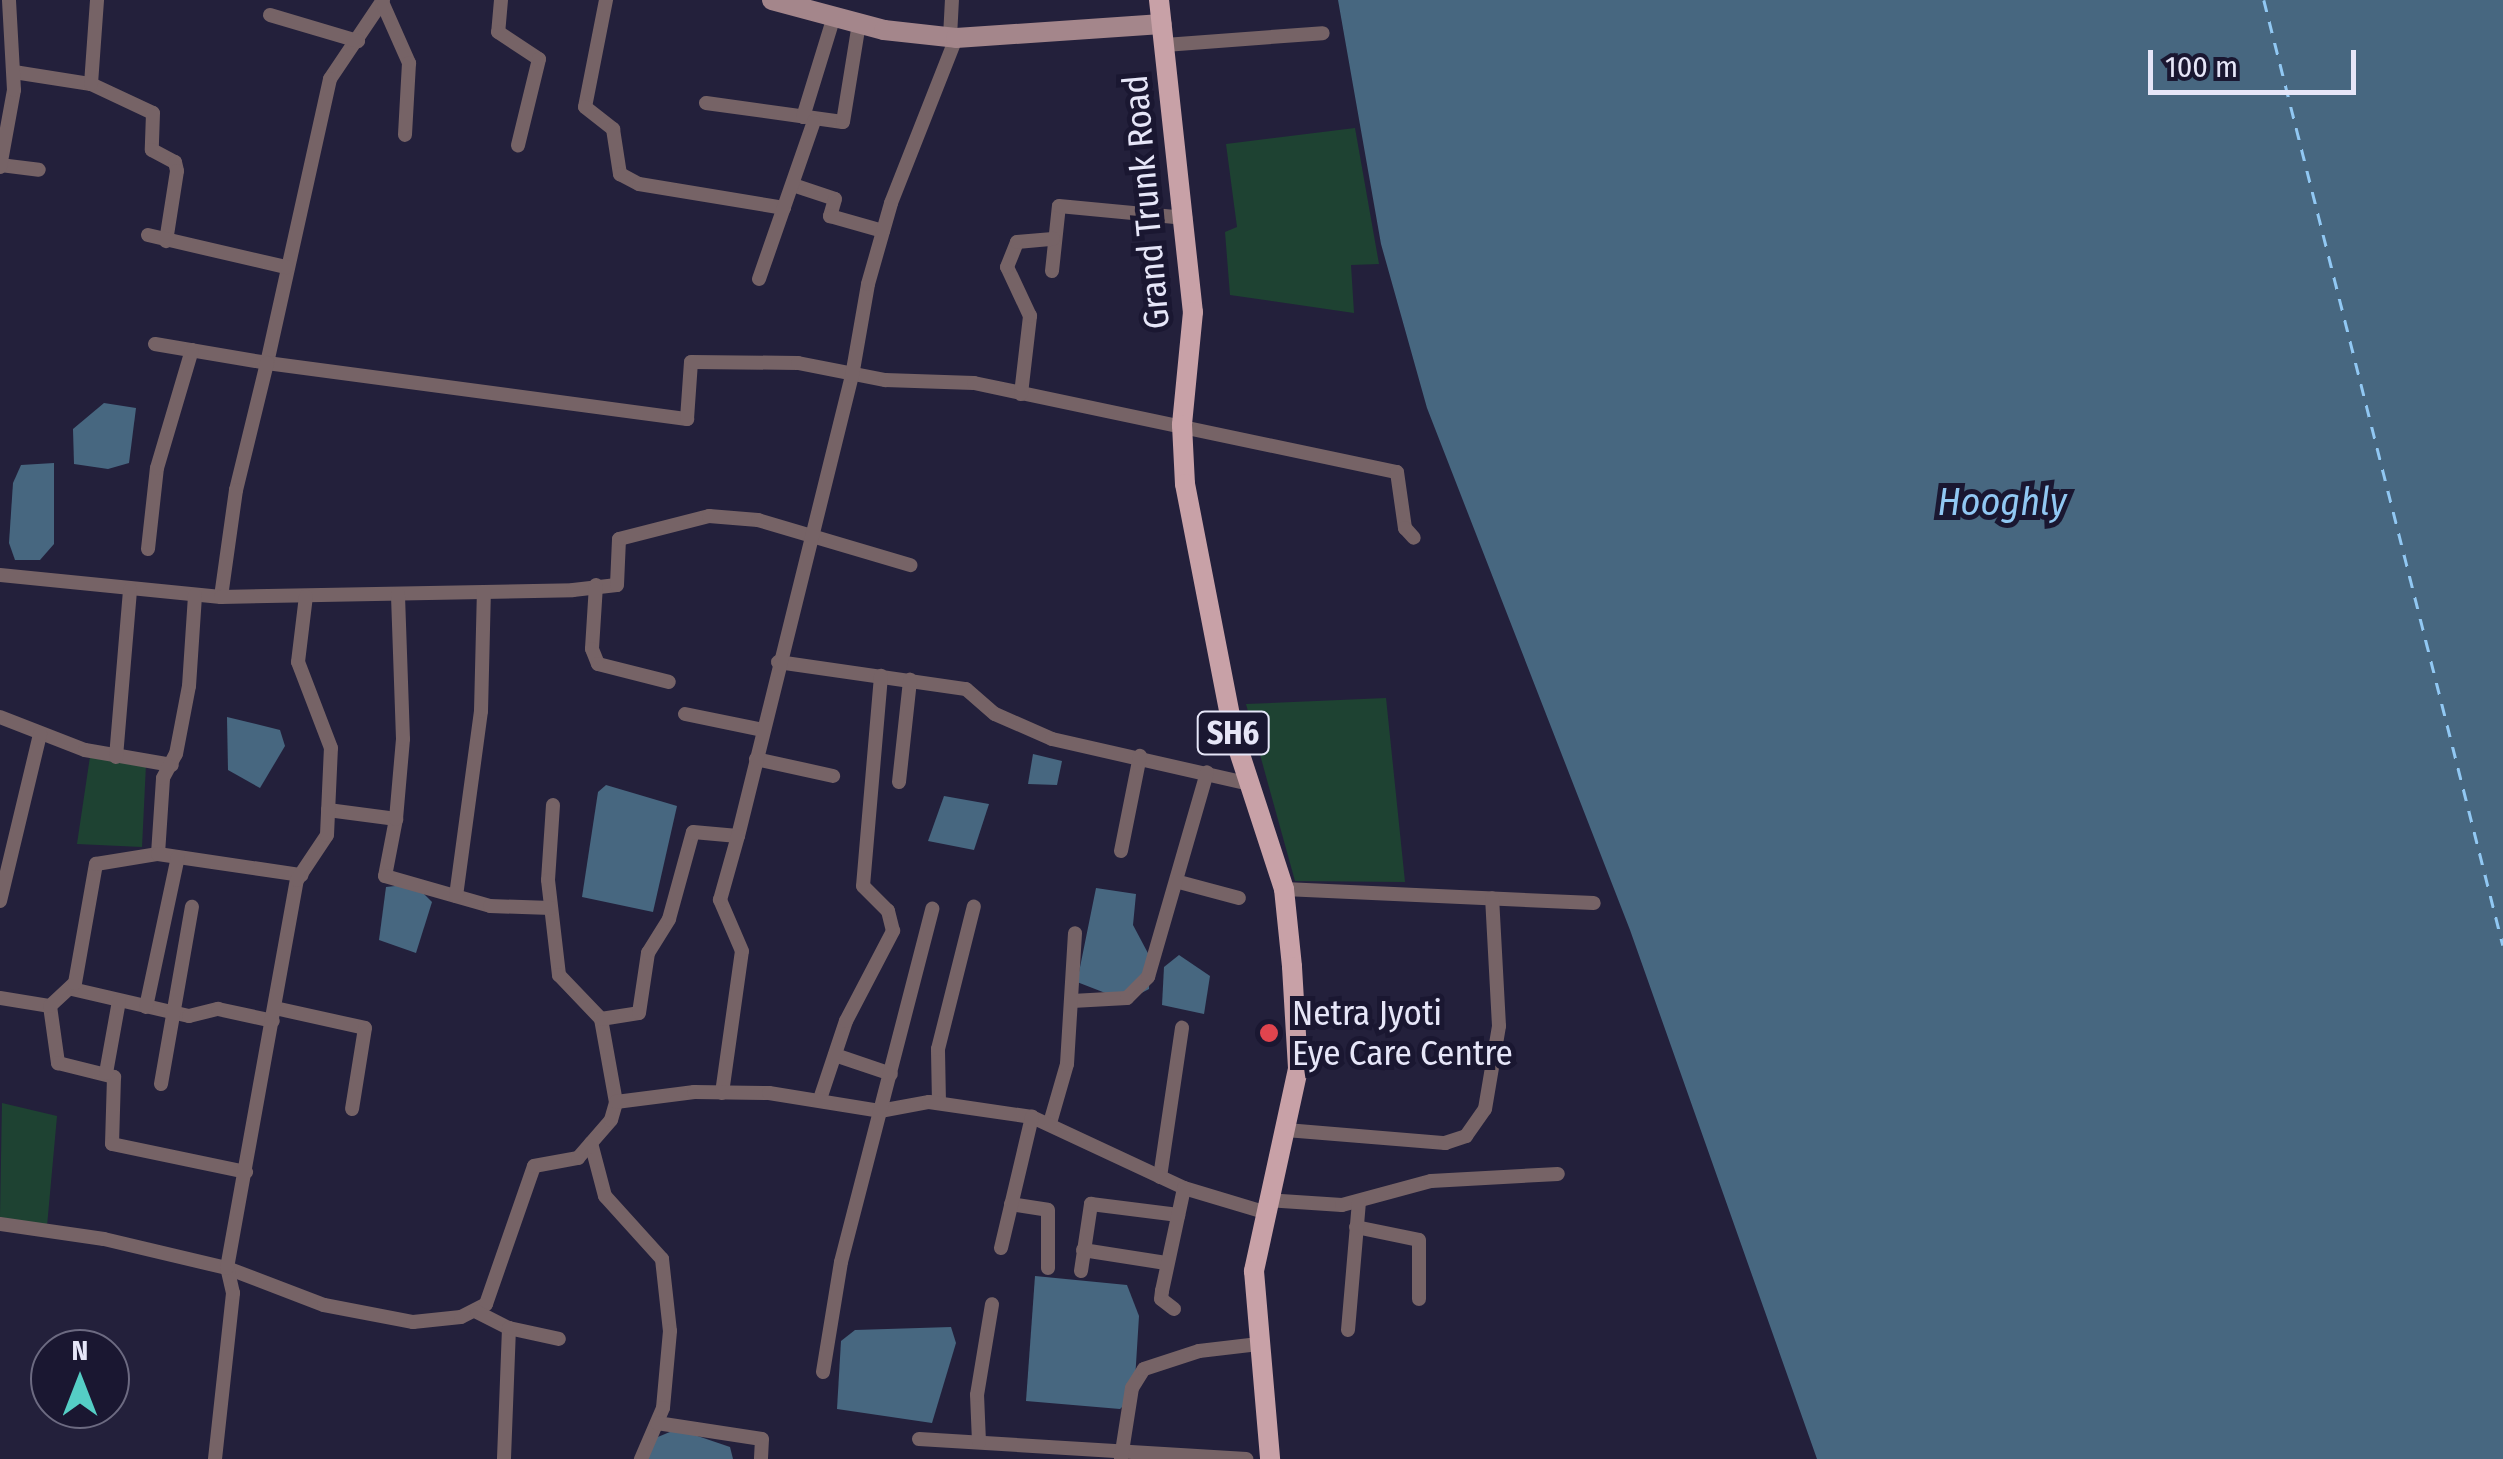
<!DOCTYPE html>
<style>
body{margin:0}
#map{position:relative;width:2503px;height:1459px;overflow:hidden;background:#23203b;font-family:"Fira Sans Condensed",sans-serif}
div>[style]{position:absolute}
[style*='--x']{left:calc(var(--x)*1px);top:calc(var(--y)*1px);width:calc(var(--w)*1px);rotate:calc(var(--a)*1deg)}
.green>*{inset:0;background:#1e4232}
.water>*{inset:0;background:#476780}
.ferry>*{height:2.5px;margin-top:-1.25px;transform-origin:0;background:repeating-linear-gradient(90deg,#91c8f3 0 12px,transparent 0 22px)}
.street>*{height:14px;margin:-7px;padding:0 7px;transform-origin:7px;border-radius:7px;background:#766366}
.secondary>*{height:20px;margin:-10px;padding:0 10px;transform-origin:10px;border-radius:10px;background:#a4868b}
.primary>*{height:20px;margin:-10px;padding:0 10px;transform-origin:10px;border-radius:10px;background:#c8a1a7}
.dots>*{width:28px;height:28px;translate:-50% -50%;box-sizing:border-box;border:5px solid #1a1731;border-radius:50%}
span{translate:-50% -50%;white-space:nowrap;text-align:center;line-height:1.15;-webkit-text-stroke:10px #1a1731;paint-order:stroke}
.shield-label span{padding:2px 8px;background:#1a1731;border:2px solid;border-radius:8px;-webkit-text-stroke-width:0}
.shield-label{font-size:32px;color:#e6e6f8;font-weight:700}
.street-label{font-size:35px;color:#e6e6f8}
.poi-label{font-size:35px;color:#e6e6f8}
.left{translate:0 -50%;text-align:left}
.water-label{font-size:38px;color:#91c8f3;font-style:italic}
.north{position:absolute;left:30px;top:1329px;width:100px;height:100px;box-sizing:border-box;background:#1a1731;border:2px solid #6c6a81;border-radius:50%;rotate:0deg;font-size:28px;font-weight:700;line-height:40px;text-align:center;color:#e6e6f8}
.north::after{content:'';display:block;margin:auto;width:35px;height:45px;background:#55cec5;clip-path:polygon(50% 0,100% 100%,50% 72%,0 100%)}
.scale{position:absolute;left:2148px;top:50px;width:208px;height:45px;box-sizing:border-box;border:5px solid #e6e6f8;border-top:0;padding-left:12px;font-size:30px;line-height:35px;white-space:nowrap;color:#e6e6f8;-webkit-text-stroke:8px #1a1731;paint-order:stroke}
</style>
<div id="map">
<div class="green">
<i style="clip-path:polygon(1355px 128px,1379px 264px,1351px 265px,1354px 313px,1230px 295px,1225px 232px,1237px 227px,1226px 144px)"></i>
<i style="clip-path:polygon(1386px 698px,1405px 882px,1295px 881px,1246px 704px)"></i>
<i style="clip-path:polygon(91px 750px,146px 764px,142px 847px,77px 844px)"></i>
<i style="clip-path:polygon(2px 1103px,57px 1116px,47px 1226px,0 1217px)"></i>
</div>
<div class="water">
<i style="clip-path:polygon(1338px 0,2503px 0,2503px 1459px,1817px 1459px,1630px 930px,1427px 408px,1381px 244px)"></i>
<i style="clip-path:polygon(104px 403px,136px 408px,129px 463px,108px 469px,74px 464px,73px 429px)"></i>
<i style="clip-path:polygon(54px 463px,54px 544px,40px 560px,15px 560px,9px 543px,13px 483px,21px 465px)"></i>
<i style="clip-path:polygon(227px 717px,280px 730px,285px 746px,260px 788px,228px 770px)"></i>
<i style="clip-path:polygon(1033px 754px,1062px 761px,1057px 785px,1028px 784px)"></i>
<i style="clip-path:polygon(606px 785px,677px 806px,653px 912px,582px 897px,598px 792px)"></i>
<i style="clip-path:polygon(944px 796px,989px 804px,974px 850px,928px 841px)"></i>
<i style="clip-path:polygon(414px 884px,432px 902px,416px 953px,379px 940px,386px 887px)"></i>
<i style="clip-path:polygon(1096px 888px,1136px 894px,1133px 925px,1150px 957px,1149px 989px,1126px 1001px,1077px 982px)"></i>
<i style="clip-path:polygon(1179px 955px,1210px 976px,1204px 1014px,1162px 1005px,1164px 967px)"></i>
<i style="clip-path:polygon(1035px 1276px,1127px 1285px,1139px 1316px,1134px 1396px,1120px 1409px,1026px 1401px)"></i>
<i style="clip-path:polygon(951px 1327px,956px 1343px,932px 1423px,837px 1409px,841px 1341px,855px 1330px)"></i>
<i style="clip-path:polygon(677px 1429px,730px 1447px,733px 1459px,647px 1459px,653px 1439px)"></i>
</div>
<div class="ferry">
<i style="--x:2264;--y:0;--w:975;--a:75.81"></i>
</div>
<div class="street">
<i style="--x:383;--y:0;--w:95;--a:123.9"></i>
<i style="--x:330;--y:79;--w:291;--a:102.5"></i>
<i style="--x:267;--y:363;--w:424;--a:7.6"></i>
<i style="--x:687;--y:419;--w:57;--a:-86"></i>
<i style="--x:691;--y:362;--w:107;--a:0.5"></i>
<i style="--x:798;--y:363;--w:89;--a:11.1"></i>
<i style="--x:885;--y:380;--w:89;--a:1.9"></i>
<i style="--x:974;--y:383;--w:432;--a:11.9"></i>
<i style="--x:1397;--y:472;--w:57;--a:81.9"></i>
<i style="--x:1405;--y:528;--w:13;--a:48"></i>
<i style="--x:501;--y:0;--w:32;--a:95"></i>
<i style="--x:498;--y:32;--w:49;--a:33.4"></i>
<i style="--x:539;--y:59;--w:89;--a:103.7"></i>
<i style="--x:606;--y:0;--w:109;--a:101.1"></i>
<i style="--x:585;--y:107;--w:36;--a:38"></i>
<i style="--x:613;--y:129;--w:46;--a:81.2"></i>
<i style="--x:620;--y:174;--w:21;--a:28"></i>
<i style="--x:639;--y:184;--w:147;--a:9.4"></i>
<i style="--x:382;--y:2;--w:67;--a:66.1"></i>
<i style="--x:409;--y:63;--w:72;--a:93.2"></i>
<i style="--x:270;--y:15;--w:92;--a:16.5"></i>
<i style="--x:950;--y:37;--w:37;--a:-87"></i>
<i style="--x:1165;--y:45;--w:158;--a:-4.3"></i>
<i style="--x:14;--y:72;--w:78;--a:8.9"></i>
<i style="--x:91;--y:84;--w:68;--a:25.1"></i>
<i style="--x:153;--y:113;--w:37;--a:92"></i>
<i style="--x:152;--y:150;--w:26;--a:28"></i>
<i style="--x:175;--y:162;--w:9;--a:77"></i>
<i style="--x:177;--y:171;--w:71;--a:98.9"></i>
<i style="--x:91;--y:84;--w:84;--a:-85.9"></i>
<i style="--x:706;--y:103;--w:138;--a:7.9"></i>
<i style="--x:843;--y:122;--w:100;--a:-80.8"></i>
<i style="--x:803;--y:117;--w:106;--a:-72.9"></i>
<i style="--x:0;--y:165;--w:39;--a:7"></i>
<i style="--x:0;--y:167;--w:78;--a:-79.7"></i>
<i style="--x:14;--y:90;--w:90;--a:-93.2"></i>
<i style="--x:793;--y:185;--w:44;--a:18.4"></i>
<i style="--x:835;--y:199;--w:18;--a:106"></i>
<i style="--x:830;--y:216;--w:55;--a:15.8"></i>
<i style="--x:148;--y:235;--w:142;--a:13.1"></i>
<i style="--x:1052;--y:271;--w:65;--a:-83.9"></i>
<i style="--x:1059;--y:206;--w:127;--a:5.4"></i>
<i style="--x:759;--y:279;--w:167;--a:-70.8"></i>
<i style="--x:155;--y:344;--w:114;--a:9.6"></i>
<i style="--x:267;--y:363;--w:131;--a:103.7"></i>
<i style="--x:236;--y:490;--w:108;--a:98"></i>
<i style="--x:1021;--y:394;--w:79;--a:-83.4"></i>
<i style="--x:1030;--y:316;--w:54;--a:-115.1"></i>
<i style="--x:1007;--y:267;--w:27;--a:-68"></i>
<i style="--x:1017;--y:242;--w:36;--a:-5"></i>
<i style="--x:148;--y:549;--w:81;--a:-83.7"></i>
<i style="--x:157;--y:468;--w:123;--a:-73.5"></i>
<i style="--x:0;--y:575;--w:222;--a:5.7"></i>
<i style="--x:221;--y:597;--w:352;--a:-1.1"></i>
<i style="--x:573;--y:590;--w:44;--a:-6.5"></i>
<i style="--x:617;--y:585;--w:46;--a:-87.5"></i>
<i style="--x:619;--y:539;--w:93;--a:-14.3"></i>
<i style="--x:709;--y:516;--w:49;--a:4.7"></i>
<i style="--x:758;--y:520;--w:159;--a:16.5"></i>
<i style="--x:596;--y:585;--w:64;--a:93.6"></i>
<i style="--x:592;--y:649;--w:16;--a:68"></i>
<i style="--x:598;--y:664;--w:73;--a:14.2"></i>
<i style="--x:778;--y:662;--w:190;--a:8.2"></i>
<i style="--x:966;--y:689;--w:38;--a:41"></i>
<i style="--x:995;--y:714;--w:62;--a:23.7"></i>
<i style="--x:1052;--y:739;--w:198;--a:12.8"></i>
<i style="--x:685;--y:714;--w:80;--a:11.6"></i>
<i style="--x:0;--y:717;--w:91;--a:21.2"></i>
<i style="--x:85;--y:750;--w:88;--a:9.8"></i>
<i style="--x:116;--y:757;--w:168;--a:-85.2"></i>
<i style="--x:756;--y:759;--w:79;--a:12.4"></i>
<i style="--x:899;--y:782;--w:103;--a:-83.8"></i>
<i style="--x:553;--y:805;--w:75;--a:93.8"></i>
<i style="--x:548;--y:880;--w:96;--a:83.4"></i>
<i style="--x:559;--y:975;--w:61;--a:46.3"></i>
<i style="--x:601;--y:1019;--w:84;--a:79.8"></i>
<i style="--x:328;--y:810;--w:69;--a:7.5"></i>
<i style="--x:396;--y:819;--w:58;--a:100.9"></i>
<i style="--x:385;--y:876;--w:109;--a:15.9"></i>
<i style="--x:490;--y:906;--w:61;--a:1.9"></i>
<i style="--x:396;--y:819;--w:80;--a:-85"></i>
<i style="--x:403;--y:739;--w:145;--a:-92"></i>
<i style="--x:1121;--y:851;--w:97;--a:-78.7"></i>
<i style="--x:158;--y:854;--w:76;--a:-86.2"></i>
<i style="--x:163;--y:778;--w:27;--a:-62"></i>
<i style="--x:176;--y:754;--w:69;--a:-79.2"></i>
<i style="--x:189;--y:686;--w:91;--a:-86.2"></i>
<i style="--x:1179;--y:882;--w:62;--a:14.9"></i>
<i style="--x:1284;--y:889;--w:310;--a:2.6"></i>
<i style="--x:456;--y:896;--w:187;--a:-82.3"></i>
<i style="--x:481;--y:711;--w:119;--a:-88.6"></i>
<i style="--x:0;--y:901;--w:172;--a:-76.5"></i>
<i style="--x:72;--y:989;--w:120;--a:13"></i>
<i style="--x:189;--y:1016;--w:30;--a:-14"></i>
<i style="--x:218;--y:1009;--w:56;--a:12.3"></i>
<i style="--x:0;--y:998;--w:51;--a:9.1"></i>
<i style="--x:50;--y:1006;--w:58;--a:82"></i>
<i style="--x:58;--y:1063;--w:58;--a:14"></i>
<i style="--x:114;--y:1077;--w:67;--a:91.7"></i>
<i style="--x:112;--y:1144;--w:137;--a:11.8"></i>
<i style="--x:1072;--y:1001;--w:55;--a:-3.1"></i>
<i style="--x:1127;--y:998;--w:30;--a:-45"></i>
<i style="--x:1148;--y:977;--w:213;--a:-73.9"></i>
<i style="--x:50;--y:1006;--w:34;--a:-43"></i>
<i style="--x:75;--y:983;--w:121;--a:-80"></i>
<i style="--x:96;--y:864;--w:63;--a:-9.2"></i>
<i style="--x:158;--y:854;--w:145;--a:8.4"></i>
<i style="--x:146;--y:1007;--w:153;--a:-78"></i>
<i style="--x:275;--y:1008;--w:92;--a:12.5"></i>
<i style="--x:365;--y:1028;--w:82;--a:99.1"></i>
<i style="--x:601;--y:1019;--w:38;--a:-9"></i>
<i style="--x:639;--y:1013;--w:61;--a:-81.5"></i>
<i style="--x:648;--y:953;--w:40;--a:-58"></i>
<i style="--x:669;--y:919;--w:90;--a:-74.6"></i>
<i style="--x:693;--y:832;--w:45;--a:5.1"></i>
<i style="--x:738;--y:836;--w:474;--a:-76.1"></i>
<i style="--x:852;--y:376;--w:93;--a:-80.1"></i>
<i style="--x:868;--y:284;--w:84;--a:-74.1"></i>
<i style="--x:891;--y:203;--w:177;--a:-68.5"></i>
<i style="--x:835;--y:1055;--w:59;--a:18.7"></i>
<i style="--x:106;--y:1073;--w:73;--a:-79.8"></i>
<i style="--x:161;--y:1084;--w:180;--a:-80.1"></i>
<i style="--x:722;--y:1093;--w:143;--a:-82"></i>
<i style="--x:742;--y:951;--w:56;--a:-113.3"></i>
<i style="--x:720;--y:900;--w:66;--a:-74.3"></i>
<i style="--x:820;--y:1099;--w:82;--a:-71.6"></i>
<i style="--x:846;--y:1021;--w:102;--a:-62.4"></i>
<i style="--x:893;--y:931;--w:21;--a:-104"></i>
<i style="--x:888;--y:911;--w:35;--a:-135"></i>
<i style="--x:863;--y:886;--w:211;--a:-85.1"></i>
<i style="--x:939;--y:1103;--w:54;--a:-91.1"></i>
<i style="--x:938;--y:1049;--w:147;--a:-75.9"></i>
<i style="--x:1050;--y:1123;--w:61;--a:-73.9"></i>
<i style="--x:1067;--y:1064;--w:131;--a:-86.5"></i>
<i style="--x:1286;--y:1130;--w:160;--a:4.7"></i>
<i style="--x:1445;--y:1143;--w:22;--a:-18"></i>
<i style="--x:1466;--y:1136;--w:33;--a:-55"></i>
<i style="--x:1485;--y:1109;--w:84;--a:-80.4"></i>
<i style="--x:1499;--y:1026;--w:128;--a:-93.1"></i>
<i style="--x:591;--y:1143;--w:55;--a:75.2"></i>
<i style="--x:605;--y:1196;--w:85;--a:47.9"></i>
<i style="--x:662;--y:1259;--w:72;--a:83.7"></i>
<i style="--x:670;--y:1331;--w:77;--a:95.2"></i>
<i style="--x:663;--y:1408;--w:56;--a:113.3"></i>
<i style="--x:1160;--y:1177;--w:151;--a:-81.6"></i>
<i style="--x:1267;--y:1200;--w:75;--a:3.8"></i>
<i style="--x:1342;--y:1205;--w:92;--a:-15.1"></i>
<i style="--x:1431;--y:1181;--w:127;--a:-3.2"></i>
<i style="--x:1011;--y:1204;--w:37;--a:9"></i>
<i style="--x:1048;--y:1210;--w:58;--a:90"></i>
<i style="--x:0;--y:1224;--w:105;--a:8.2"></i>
<i style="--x:104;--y:1239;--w:126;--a:13.3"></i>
<i style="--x:227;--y:1268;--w:104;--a:20.9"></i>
<i style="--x:324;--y:1305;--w:91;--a:10.8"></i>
<i style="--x:413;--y:1322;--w:48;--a:-5.9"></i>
<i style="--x:461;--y:1317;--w:28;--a:-27"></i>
<i style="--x:486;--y:1304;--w:146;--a:-70.8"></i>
<i style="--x:534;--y:1166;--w:45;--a:-10.3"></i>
<i style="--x:578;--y:1158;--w:50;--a:-49"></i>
<i style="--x:611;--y:1120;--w:19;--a:-74"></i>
<i style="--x:616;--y:1102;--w:79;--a:-7.3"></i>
<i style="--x:694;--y:1092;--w:75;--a:0.8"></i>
<i style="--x:769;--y:1093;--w:112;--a:9.2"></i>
<i style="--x:880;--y:1111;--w:50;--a:-10.4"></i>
<i style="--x:929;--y:1102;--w:104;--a:8.3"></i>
<i style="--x:1032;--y:1117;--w:168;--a:25"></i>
<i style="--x:1184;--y:1188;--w:84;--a:16.7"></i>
<i style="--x:1356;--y:1227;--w:64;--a:11.7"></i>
<i style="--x:1419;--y:1240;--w:59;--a:90"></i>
<i style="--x:1001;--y:1248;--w:135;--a:-76.7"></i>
<i style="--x:1083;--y:1250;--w:84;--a:8.9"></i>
<i style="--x:1081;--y:1271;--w:68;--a:-81.5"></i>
<i style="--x:1091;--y:1204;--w:88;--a:7.2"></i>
<i style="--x:1174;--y:1309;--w:16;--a:-142"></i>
<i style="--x:1161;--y:1299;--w:8;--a:-83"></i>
<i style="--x:1162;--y:1291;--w:105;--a:-77.9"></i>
<i style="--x:477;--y:1312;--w:36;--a:27"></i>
<i style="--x:509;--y:1328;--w:131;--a:92.2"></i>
<i style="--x:509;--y:1328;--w:51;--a:12.4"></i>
<i style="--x:1348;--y:1330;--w:129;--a:-85.1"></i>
<i style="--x:823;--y:1372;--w:111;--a:-80.7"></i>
<i style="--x:841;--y:1262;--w:365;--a:-75.5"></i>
<i style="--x:657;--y:1423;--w:106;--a:8.7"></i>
<i style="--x:762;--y:1439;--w:20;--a:93"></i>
<i style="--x:919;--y:1439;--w:328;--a:3.5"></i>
<i style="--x:979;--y:1442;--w:47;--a:-92.4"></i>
<i style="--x:977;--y:1395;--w:92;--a:-80.6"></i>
<i style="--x:1121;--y:1458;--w:71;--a:-81.1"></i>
<i style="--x:1132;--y:1388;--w:22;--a:-58"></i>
<i style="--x:1144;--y:1369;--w:58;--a:-18.1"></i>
<i style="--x:1199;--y:1351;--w:60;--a:-6.7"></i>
<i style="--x:215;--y:1459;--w:167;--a:-83.8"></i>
<i style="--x:233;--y:1293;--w:26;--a:-103"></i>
<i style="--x:227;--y:1268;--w:394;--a:-79.8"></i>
<i style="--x:297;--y:880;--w:54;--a:-56.3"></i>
<i style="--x:327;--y:835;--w:87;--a:-87.4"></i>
<i style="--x:331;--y:748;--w:92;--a:-111"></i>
<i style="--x:298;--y:662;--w:66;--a:-83.1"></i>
</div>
<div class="secondary">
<i style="--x:772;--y:0;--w:116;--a:15"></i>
<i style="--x:884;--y:30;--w:72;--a:6.3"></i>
<i style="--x:956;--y:38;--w:206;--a:-3.9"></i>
</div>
<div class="primary">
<i style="--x:1159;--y:0;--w:314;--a:83.8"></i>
<i style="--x:1193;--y:312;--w:114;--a:95.6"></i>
<i style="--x:1182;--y:425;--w:59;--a:87.1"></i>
<i style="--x:1185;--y:484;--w:257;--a:79"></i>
<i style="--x:1234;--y:736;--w:161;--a:71.9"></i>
<i style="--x:1284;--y:889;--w:78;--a:84.1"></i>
<i style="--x:1292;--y:967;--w:102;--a:86.6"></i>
<i style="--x:1298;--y:1069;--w:207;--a:102.3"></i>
<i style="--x:1254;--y:1271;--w:189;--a:85.1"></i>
</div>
<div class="dots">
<i style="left:1269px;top:1033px;background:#e0444e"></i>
</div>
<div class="shield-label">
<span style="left:1233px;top:733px">SH6</span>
</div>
<div class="street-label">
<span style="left:1146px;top:202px;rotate:-95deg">Grand Trunk Road</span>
</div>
<div class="poi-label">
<span class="left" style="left:1292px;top:1033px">Netra Jyoti<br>Eye Care Centre</span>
</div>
<div class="water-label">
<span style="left:2002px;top:503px">Hooghly</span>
</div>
<div class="north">N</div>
<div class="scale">100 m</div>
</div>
